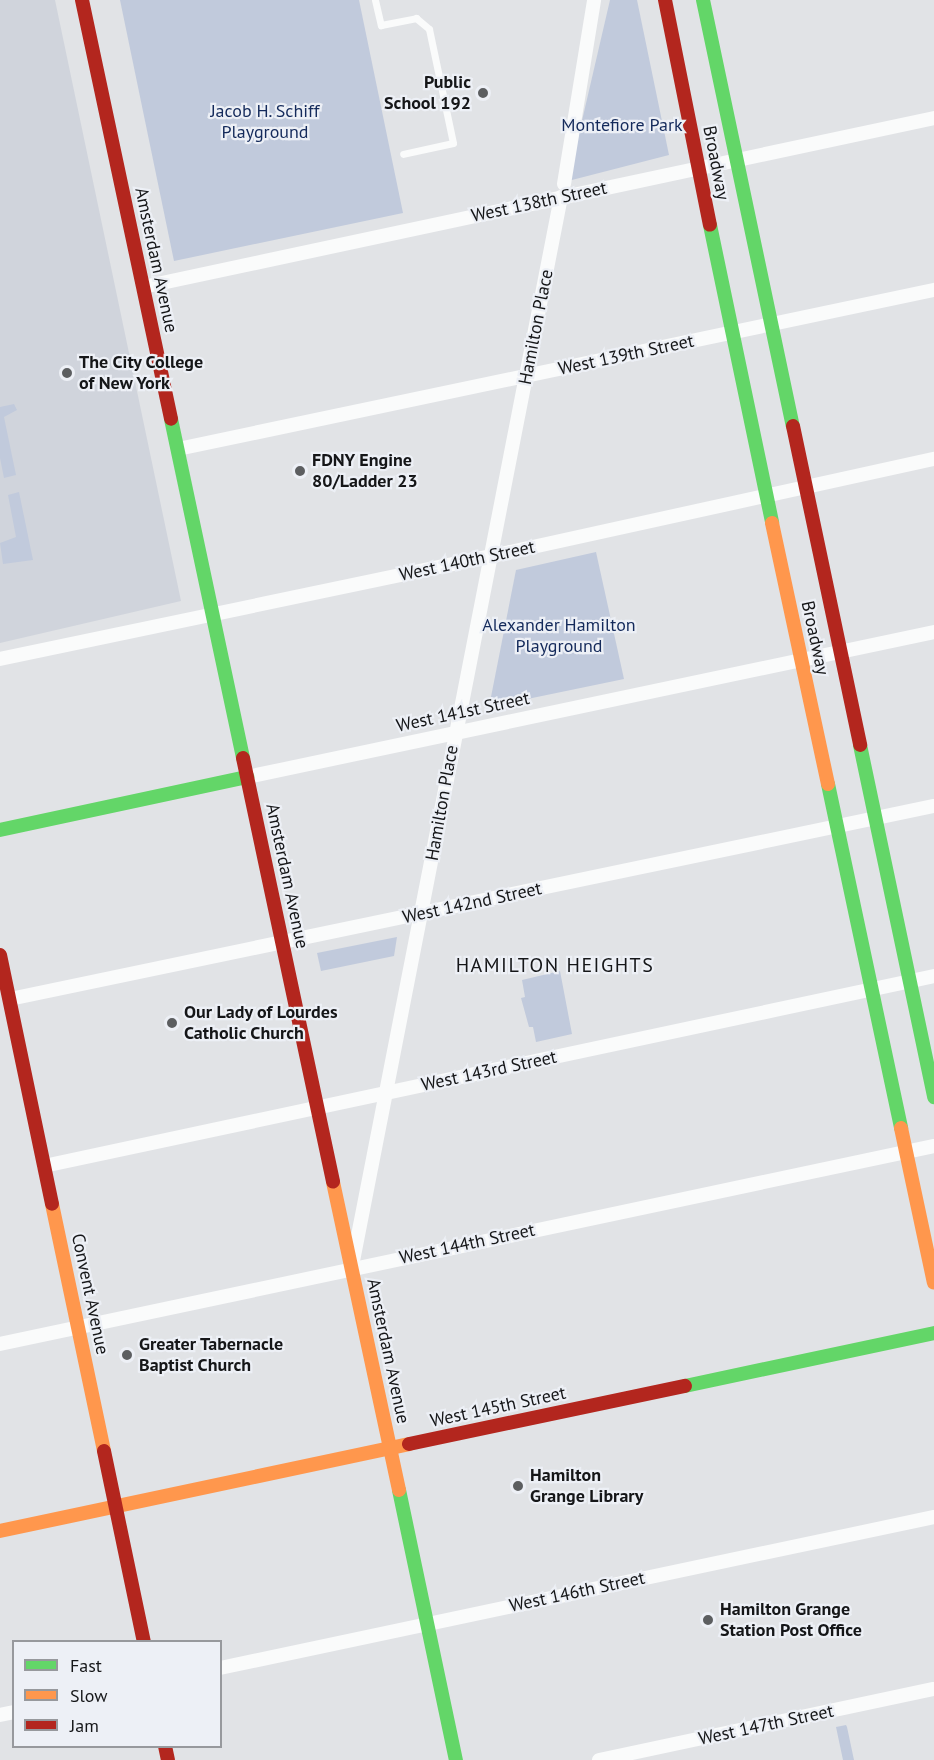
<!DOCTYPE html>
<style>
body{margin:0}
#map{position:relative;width:934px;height:1760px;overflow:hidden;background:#e1e3e6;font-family:"PT Sans",sans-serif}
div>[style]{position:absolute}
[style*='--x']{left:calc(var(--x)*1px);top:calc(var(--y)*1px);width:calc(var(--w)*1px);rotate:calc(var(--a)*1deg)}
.built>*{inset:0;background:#d0d4dc}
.green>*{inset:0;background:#c1cadc}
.lane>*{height:7px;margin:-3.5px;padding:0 3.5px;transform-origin:3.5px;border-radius:3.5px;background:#fafbfb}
.street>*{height:14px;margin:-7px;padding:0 7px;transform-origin:7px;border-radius:7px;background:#fafbfb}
.fast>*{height:14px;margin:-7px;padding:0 7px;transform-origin:7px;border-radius:7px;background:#63d668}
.slow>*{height:14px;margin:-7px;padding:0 7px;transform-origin:7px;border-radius:7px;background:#ff974d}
.jam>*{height:14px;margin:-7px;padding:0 7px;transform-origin:7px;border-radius:7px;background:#b3261e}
.dots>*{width:16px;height:16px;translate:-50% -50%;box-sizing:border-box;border:3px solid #edf0f6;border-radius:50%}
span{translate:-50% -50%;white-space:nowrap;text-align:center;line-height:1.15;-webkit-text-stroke:4.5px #edf0f6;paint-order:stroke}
.poi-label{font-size:18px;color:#151618;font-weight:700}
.right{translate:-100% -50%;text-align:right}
.left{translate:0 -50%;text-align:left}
.park-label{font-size:18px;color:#142a5b}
.street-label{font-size:18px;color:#151618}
.neighbourhood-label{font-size:20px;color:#151618;letter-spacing:1.5px}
.legend{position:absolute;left:12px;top:1640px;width:210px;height:108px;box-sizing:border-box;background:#edf0f6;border:2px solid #97999d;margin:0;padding:8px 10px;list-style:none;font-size:18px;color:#151618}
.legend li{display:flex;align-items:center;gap:12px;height:30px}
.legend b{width:30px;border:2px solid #97999d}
</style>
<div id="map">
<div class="built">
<i style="clip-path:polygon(0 0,55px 0,181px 601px,0 643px)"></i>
</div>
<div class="green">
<i style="clip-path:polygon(120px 0,359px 0,403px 213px,174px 261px)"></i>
<i style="clip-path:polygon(610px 0,637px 0,669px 155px,568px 181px)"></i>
<i style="clip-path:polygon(14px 404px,17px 410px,4px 417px,16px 475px,4px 478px,0 458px,0 407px)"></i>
<i style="clip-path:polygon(19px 492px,33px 560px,3px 564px,0 543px,16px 537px,8px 495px)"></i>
<i style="clip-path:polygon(596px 552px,624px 679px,489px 707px,516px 570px)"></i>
<i style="clip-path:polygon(397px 937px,394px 956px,321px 971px,317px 953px)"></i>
<i style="clip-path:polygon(560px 971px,572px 1034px,536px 1042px,533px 1027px,529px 1027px,521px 998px,525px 997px,522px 980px)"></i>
<i style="clip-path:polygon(846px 1725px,847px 1727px,854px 1760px,843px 1760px,836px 1727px)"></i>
</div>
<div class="lane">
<i style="--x:375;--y:0;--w:26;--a:77"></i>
<i style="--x:381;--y:25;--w:36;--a:-11"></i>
<i style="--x:416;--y:18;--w:17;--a:40"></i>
<i style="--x:429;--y:29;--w:116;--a:78.1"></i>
<i style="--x:453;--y:143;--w:51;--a:167.6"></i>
</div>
<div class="street">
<i style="--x:564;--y:184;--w:186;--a:-80.7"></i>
<i style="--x:143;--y:287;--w:809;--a:-12.06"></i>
<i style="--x:178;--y:449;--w:773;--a:-11.88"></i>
<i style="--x:0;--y:659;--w:521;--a:-11.85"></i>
<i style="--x:510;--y:552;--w:434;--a:-12.4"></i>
<i style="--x:247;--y:777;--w:702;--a:-11.92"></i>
<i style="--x:10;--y:999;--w:944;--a:-11.8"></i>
<i style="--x:44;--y:1166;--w:910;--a:-12.05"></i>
<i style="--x:353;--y:1261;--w:1084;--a:-78.94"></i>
<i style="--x:0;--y:1344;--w:955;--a:-11.97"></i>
<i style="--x:220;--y:1668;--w:730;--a:-11.94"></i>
<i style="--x:0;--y:1715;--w:14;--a:-12"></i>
<i style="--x:599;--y:1760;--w:342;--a:-12"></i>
</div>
<div class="fast">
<i style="--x:703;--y:0;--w:435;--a:78.1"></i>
<i style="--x:710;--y:225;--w:304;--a:78.2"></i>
<i style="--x:171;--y:419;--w:347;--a:78"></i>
<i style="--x:860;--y:745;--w:360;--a:78.1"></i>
<i style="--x:828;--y:784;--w:352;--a:78"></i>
<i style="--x:0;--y:830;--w:253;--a:-12.1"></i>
<i style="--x:685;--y:1386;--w:255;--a:-12"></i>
<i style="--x:399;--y:1490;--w:276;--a:78.1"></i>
</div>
<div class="slow">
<i style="--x:772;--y:523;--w:267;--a:77.9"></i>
<i style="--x:901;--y:1128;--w:158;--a:78"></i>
<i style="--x:333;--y:1182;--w:315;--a:77.9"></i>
<i style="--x:52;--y:1204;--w:252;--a:78.1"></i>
<i style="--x:0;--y:1531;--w:418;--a:-12"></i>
</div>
<div class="jam">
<i style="--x:82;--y:0;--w:428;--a:78"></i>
<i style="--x:665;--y:0;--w:229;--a:78.7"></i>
<i style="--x:793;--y:426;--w:326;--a:78.1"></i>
<i style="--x:243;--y:758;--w:433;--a:78"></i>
<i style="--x:0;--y:955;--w:254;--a:78.2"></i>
<i style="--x:409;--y:1444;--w:282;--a:-11.9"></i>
<i style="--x:104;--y:1451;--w:195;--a:78.2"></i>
<i style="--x:165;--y:1746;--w:14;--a:78"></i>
</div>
<div class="dots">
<i style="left:483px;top:93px;background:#5c5e60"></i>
<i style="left:67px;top:373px;background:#5c5e60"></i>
<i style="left:300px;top:471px;background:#5c5e60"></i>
<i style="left:172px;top:1023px;background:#5c5e60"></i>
<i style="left:127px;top:1355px;background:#5c5e60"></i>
<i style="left:518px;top:1486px;background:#5c5e60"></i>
<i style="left:708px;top:1620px;background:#5c5e60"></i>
</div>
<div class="poi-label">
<span class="right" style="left:471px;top:93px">Public<br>School 192</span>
<span class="left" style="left:79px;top:373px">The City College<br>of New York</span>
<span class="left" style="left:312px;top:471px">FDNY Engine<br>80/Ladder 23</span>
<span class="left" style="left:184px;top:1023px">Our Lady of Lourdes<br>Catholic Church</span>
<span class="left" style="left:139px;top:1355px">Greater Tabernacle<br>Baptist Church</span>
<span class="left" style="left:530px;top:1486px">Hamilton<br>Grange Library</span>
<span class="left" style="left:720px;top:1620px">Hamilton Grange<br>Station Post Office</span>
</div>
<div class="park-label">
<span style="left:265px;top:122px">Jacob H. Schiff<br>Playground</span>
<span style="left:622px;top:125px">Montefiore Park</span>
<span style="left:559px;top:636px">Alexander Hamilton<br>Playground</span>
</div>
<div class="street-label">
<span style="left:716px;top:163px;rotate:79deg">Broadway</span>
<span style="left:539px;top:202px;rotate:-12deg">West 138th Street</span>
<span style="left:156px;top:260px;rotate:78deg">Amsterdam Avenue</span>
<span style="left:536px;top:327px;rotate:-79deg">Hamilton Place</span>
<span style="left:626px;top:355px;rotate:-12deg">West 139th Street</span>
<span style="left:467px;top:561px;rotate:-12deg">West 140th Street</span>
<span style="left:815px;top:638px;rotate:78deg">Broadway</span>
<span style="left:463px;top:712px;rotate:-12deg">West 141st Street</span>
<span style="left:442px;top:803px;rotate:-80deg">Hamilton Place</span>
<span style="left:287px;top:876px;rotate:78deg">Amsterdam Avenue</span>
<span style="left:472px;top:903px;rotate:-12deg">West 142nd Street</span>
<span style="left:489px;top:1071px;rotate:-12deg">West 143rd Street</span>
<span style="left:467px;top:1244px;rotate:-12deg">West 144th Street</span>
<span style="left:90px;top:1294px;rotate:78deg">Convent Avenue</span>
<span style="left:388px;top:1351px;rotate:78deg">Amsterdam Avenue</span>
<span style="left:498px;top:1407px;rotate:-12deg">West 145th Street</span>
<span style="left:577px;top:1592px;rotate:-12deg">West 146th Street</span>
<span style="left:766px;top:1725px;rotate:-12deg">West 147th Street</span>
</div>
<div class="neighbourhood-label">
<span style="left:555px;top:965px">HAMILTON HEIGHTS</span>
</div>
<ul class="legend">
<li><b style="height:8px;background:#63d668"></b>Fast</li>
<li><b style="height:8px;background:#ff974d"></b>Slow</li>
<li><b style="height:8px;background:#b3261e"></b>Jam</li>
</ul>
</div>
